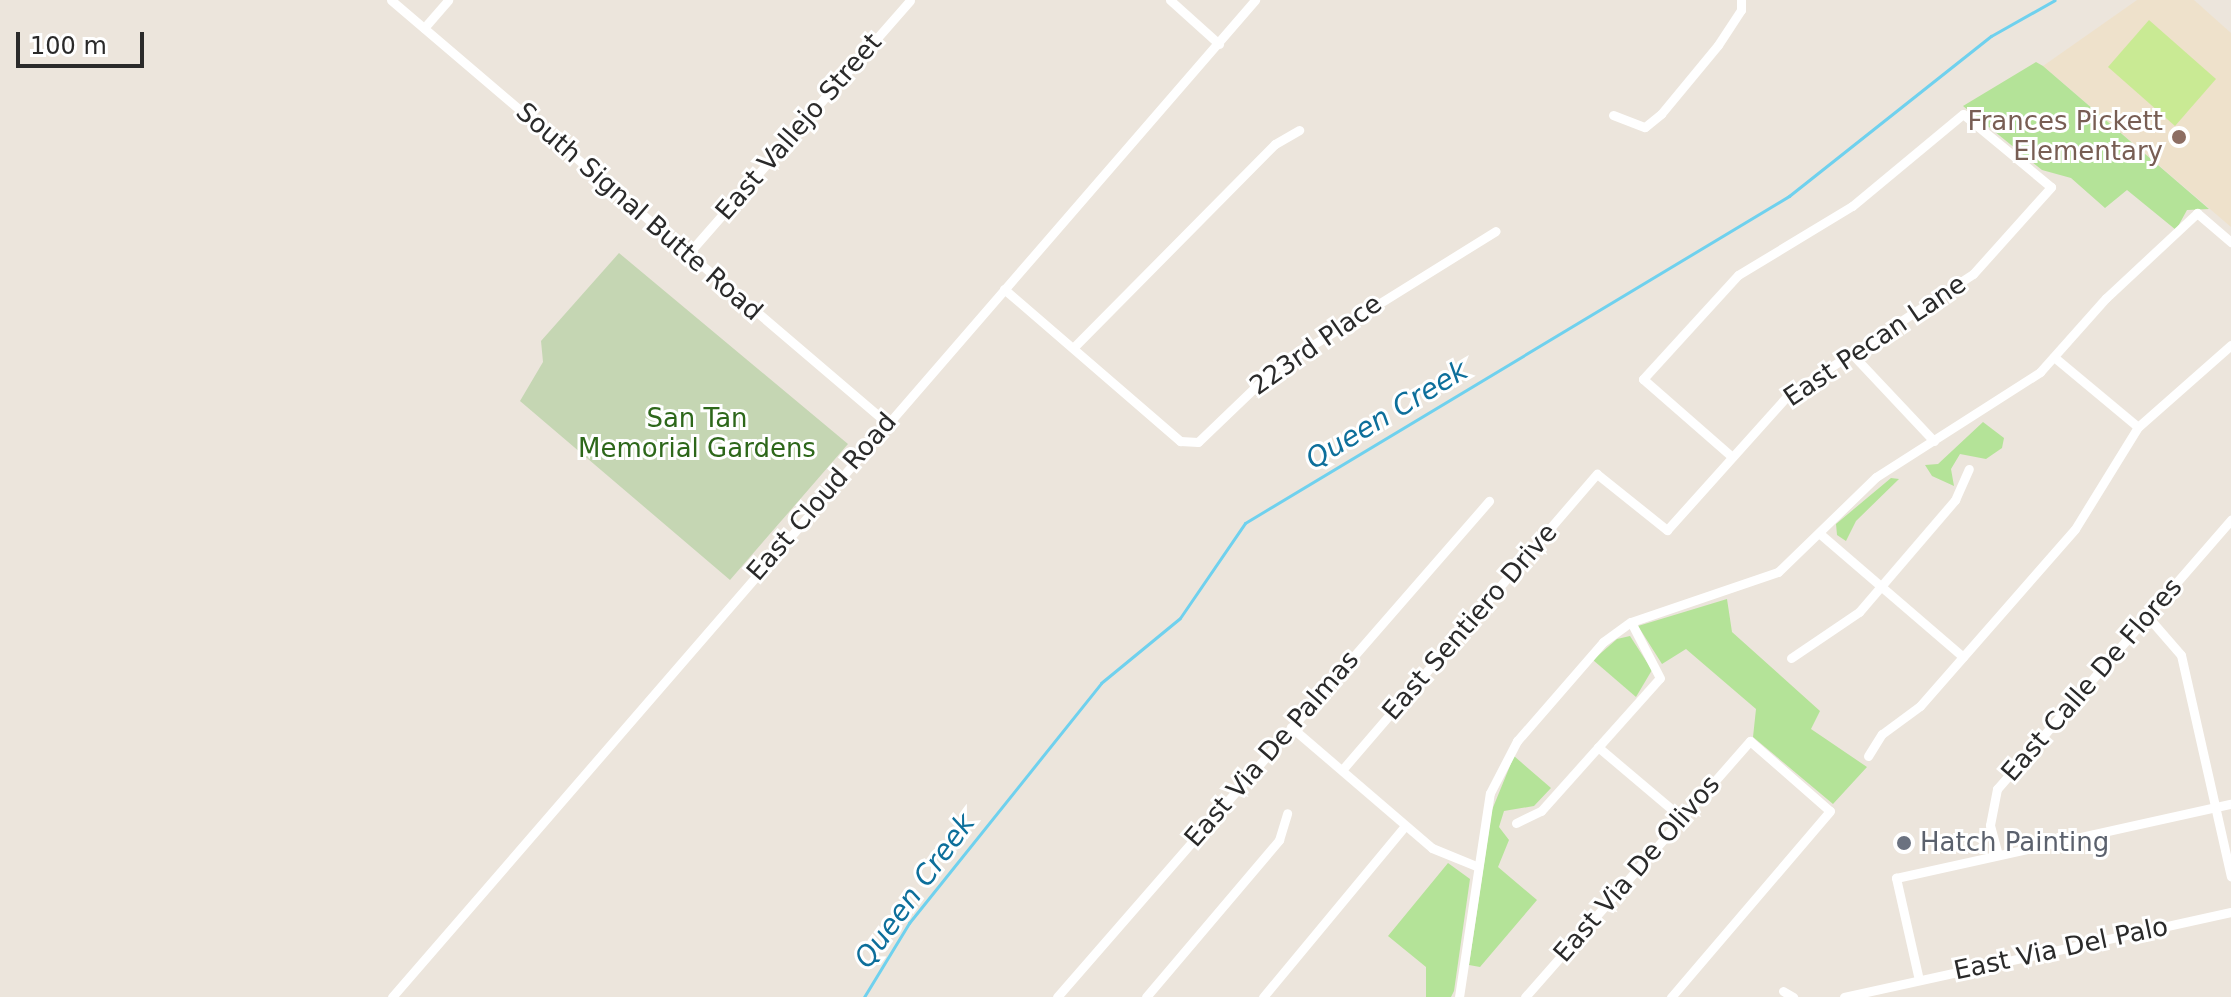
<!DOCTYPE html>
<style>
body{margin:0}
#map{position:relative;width:2231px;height:997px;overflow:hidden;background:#ece5dc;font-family:"DejaVu Sans",sans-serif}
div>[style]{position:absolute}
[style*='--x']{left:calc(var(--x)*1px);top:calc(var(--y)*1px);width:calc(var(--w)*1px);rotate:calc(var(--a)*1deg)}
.education>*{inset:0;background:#eee1cb}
.green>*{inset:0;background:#b4e398}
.cemetery>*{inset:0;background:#c5d6b3}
.pitch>*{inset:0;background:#c9ea94}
.stream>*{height:3px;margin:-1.5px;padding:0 1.5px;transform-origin:1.5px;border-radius:1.5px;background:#6fd1ee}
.minor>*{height:9px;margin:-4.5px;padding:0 4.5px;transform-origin:4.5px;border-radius:4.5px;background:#fff}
.dots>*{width:22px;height:22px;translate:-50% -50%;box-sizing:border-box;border:4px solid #fff;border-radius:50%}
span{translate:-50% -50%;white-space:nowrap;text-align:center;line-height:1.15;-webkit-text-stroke:6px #fff;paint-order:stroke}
.education-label{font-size:26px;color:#785e54}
.right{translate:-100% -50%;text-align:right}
.street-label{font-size:26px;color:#2a2a2a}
.park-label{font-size:26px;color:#2d671a}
.worship-label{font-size:26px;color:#5b616d}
.left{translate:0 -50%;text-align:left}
.water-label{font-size:28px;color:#0d6f9b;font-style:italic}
.scale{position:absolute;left:16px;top:32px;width:128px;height:36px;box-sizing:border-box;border:4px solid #2a2a2a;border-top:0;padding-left:10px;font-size:24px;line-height:28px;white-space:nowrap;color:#2a2a2a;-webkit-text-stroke:6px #fff;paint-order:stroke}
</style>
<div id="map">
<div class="education">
<i style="clip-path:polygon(2137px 0,2194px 0,2231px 33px,2231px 227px,2043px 66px)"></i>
</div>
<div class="green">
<i style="clip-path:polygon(2036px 62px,2043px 66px,2209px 209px,2187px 210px,2176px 230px,2127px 190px,2105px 208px,2071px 178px,2042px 170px,1963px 106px)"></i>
<i style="clip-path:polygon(1983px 422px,2004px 438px,2002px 448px,1986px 459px,1960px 454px,1951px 469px,1954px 486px,1932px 476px,1925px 465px,1938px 464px)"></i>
<i style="clip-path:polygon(1891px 478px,1899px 479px,1856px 521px,1846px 541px,1837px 535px,1836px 524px)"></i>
<i style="clip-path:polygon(1727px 599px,1732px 632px,1820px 711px,1811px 729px,1867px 767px,1833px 804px,1753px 737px,1756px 709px,1686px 649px,1662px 664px,1638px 626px)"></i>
<i style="clip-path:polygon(1630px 636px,1652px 670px,1636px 697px,1593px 660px,1617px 639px)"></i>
<i style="clip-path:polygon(1514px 756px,1551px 788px,1534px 806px,1504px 811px,1499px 827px,1509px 840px,1498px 867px,1537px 900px,1480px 967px,1469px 965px,1492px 810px)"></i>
<i style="clip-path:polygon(1448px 863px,1470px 879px,1454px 991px,1451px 997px,1426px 997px,1426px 967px,1388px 936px)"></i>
</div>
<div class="cemetery">
<i style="clip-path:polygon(619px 253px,848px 444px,730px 580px,520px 401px,543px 362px,541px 341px)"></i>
</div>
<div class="pitch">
<i style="clip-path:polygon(2149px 20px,2216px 79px,2175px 126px,2108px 67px)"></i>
</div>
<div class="stream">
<i style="--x:864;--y:997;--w:87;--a:-58.7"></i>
<i style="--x:909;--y:923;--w:307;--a:-51.3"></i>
<i style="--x:1101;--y:683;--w:102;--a:-39.4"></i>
<i style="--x:1180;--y:618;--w:115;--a:-55.6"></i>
<i style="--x:1245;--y:523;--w:635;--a:-31.01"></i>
<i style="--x:1789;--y:196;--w:258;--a:-38.4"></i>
<i style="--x:1991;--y:36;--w:73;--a:-29.4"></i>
</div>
<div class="minor">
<i style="--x:391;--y:0;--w:652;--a:40.46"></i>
<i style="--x:1170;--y:0;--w:66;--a:41.9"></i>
<i style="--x:424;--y:28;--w:37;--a:-49"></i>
<i style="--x:1613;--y:115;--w:34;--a:21"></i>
<i style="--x:1645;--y:127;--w:21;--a:-39"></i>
<i style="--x:1661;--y:114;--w:89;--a:-50.4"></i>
<i style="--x:1718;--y:45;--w:42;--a:-56.7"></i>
<i style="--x:1741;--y:10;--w:10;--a:-90"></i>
<i style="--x:688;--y:254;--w:337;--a:-48.8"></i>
<i style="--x:1004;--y:289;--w:233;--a:40.8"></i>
<i style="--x:1180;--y:441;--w:18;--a:3"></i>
<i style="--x:1198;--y:442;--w:105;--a:-43.8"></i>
<i style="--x:1274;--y:369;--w:261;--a:-31.9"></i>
<i style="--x:1073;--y:348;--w:287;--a:-45.3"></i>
<i style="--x:1275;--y:144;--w:28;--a:-30"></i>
<i style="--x:1851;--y:353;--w:121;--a:46.7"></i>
<i style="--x:2054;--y:357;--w:109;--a:39.8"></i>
<i style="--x:1819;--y:533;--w:190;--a:40.7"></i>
<i style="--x:2148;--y:617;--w:50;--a:49"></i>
<i style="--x:2181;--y:655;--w:227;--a:77.3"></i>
<i style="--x:1791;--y:658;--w:82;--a:-34.1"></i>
<i style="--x:1859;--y:612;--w:148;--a:-49.4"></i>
<i style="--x:1955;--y:500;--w:34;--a:-66"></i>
<i style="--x:1291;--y:727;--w:186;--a:40.6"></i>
<i style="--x:1432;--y:848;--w:48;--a:22.2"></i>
<i style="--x:1598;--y:747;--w:110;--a:40.2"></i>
<i style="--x:1868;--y:756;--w:26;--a:-58"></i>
<i style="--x:1882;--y:734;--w:47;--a:-36.4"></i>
<i style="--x:1920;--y:706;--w:235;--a:-48.8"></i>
<i style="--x:2075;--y:529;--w:120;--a:-58.3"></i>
<i style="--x:2138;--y:427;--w:124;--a:-41.4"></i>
<i style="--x:1342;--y:770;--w:391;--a:-49.3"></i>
<i style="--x:1597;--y:474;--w:90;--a:38.7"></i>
<i style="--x:1667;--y:530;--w:181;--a:-48.1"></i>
<i style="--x:1788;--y:395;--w:221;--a:-33.2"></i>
<i style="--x:1973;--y:274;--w:117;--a:-48.1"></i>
<i style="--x:2051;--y:187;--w:114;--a:-140.3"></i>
<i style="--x:1963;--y:114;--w:144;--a:140.3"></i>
<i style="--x:1852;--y:206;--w:133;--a:148.8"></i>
<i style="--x:1738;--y:275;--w:141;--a:132.4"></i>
<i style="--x:1643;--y:379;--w:118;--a:41.2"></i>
<i style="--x:1516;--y:823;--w:28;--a:-26"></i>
<i style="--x:1541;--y:811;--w:178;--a:-48.2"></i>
<i style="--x:1660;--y:678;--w:63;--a:-117.4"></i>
<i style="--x:1998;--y:855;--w:31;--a:-105"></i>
<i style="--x:1990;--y:825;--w:37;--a:-79"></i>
<i style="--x:1997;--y:789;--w:357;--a:-49"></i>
<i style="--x:1919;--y:980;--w:105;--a:-102.7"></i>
<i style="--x:1896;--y:878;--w:343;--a:-12.5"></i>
<i style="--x:1783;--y:991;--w:12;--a:31"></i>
<i style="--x:392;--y:997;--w:1319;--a:-49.12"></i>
<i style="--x:1057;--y:997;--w:658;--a:-48.95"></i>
<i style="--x:1146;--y:997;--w:206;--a:-49.7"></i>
<i style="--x:1279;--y:840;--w:28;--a:-73"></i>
<i style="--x:1263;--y:997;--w:222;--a:-50.3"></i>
<i style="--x:1459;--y:997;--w:206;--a:-81.4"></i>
<i style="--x:1490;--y:793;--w:59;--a:-62.6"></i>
<i style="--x:1517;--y:741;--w:131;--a:-49"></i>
<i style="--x:1603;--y:642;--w:34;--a:-36"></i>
<i style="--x:1631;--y:622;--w:155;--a:-18.8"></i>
<i style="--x:1778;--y:572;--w:136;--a:-44.1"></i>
<i style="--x:1876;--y:477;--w:195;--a:-32.6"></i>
<i style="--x:2040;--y:372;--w:99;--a:-48.3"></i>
<i style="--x:2106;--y:298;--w:125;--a:-43"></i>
<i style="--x:2197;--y:213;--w:45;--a:40.5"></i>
<i style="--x:1525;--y:997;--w:341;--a:-48.7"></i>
<i style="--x:1750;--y:741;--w:106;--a:41.2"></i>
<i style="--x:1830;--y:811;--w:245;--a:130.5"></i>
<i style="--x:1844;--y:997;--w:396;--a:-12.4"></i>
</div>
<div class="dots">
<i style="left:2179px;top:137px;background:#8d6e63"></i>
<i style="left:1904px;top:843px;background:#6b7280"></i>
</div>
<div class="education-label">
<span class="right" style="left:2163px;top:137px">Frances Pickett<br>Elementary</span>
</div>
<div class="street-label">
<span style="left:799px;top:127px;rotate:-49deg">East Vallejo Street</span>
<span style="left:639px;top:212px;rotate:41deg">South Signal Butte Road</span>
<span style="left:1875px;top:341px;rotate:-34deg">East Pecan Lane</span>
<span style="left:1316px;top:345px;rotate:-35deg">223rd Place</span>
<span style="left:822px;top:497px;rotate:-49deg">East Cloud Road</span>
<span style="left:1470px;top:622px;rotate:-49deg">East Sentiero Drive</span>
<span style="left:2092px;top:680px;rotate:-49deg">East Calle De Flores</span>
<span style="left:1272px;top:749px;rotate:-49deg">East Via De Palmas</span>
<span style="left:1637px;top:869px;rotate:-49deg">East Via De Olivos</span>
<span style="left:2061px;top:949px;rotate:-12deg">East Via Del Palo</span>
</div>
<div class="park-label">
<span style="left:697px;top:434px">San Tan<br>Memorial Gardens</span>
</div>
<div class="worship-label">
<span class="left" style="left:1920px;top:843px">Hatch Painting</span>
</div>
<div class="water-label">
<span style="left:1387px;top:415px;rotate:-31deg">Queen Creek</span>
<span style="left:915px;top:891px;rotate:-54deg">Queen Creek</span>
</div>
<div class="scale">100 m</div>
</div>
